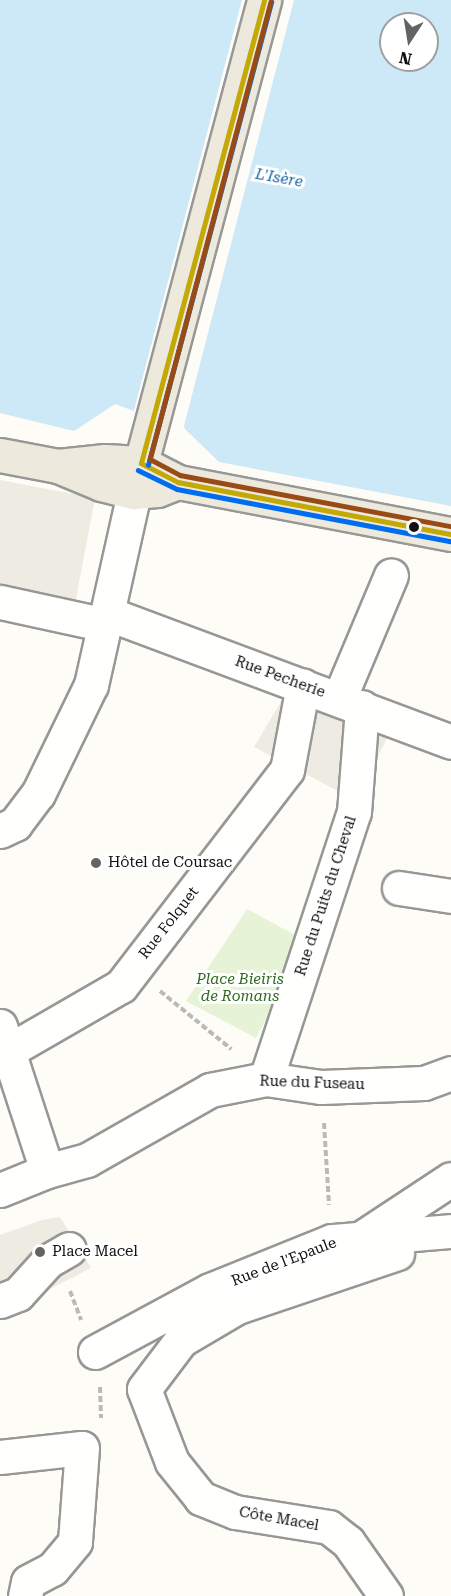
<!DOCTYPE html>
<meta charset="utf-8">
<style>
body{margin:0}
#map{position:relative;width:451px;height:1596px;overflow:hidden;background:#fdfcf7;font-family:"Roboto Serif",serif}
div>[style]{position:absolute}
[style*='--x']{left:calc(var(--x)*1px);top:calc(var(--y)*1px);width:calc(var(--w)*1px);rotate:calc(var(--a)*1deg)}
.green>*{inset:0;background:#e7f3d7}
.plaza>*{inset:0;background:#edebe2}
.water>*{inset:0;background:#cde8f7}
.pier>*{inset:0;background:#fdfcf7}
.path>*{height:4px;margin-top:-2px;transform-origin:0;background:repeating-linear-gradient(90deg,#b9b9b8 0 6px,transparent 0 9px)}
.roads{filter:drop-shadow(2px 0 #979795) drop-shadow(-2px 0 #979795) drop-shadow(0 2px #979795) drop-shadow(0 -2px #979795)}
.minor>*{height:33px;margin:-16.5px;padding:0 16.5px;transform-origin:16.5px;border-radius:16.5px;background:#fffffe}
.major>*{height:33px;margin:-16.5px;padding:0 16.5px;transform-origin:16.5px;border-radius:16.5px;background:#ede9dc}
.bus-1>*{height:4.5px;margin:-2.25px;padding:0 2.25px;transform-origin:2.25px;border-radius:2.25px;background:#c4a805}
.bus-2>*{height:4.5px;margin:-2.25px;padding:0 2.25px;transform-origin:2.25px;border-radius:2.25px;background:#006def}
.bus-3>*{height:4.5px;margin:-2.25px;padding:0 2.25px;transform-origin:2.25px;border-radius:2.25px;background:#994b16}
.dots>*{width:16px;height:16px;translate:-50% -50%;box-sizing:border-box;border:3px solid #fff;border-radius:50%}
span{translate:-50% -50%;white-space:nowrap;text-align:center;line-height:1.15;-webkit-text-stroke:6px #fff;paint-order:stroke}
.street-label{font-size:15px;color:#111}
.poi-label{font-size:15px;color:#111}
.left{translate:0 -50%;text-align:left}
.park-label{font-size:15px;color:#2f6b1f;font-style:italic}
.water-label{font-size:16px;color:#1768a6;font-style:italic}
.north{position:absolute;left:379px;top:12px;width:60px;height:60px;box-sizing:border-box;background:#fff;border:2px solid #a0a0a0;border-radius:50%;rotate:192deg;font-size:16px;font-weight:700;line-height:24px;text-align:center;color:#111}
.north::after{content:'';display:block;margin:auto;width:21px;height:27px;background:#646362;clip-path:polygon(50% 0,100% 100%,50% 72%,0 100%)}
</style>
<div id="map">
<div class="green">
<i style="clip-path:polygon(247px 909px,297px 936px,269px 1014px,256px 1038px,186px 1001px)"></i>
</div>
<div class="plaza">
<i style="clip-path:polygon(0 480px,95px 498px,75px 604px,0 587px)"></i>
<i style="clip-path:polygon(298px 673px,396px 721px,355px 800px,254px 747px)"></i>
<i style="clip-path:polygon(60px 1217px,91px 1268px,9px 1310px,0 1287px,0 1235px,42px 1220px)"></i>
</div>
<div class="water">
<i style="clip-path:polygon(evenodd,0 0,451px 0,451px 506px,219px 462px,186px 430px,115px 404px,74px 431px,0 413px,0 0,391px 24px,427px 24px,427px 60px,391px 60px,391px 24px)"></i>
</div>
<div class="pier">
<i style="clip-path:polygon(242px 0,294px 0,184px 426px,186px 434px,133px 414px)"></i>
</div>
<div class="path">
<i style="--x:160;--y:991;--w:92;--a:39.2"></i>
<i style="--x:324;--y:1123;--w:82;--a:86.5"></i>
<i style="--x:70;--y:1291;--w:31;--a:69"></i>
<i style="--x:100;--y:1387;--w:31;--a:88"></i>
</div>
<div class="roads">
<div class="minor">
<i style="--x:0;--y:602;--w:108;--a:12.2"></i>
<i style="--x:109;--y:614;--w:365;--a:20.5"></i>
<i style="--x:339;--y:699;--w:134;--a:-67.2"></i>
<i style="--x:0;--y:831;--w:17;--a:-25"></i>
<i style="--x:15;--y:824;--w:38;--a:-53"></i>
<i style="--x:38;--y:794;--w:121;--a:-64.1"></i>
<i style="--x:91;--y:685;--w:198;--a:-77.4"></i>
<i style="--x:399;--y:888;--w:53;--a:8.7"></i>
<i style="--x:0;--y:1026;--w:152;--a:72"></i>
<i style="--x:10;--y:1050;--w:128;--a:-30"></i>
<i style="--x:121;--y:986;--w:272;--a:-52.5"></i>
<i style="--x:287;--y:770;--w:86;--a:-79.3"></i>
<i style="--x:266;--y:1079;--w:281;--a:-71.8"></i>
<i style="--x:354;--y:812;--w:105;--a:-85.6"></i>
<i style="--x:0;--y:1190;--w:51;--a:-22"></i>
<i style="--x:47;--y:1171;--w:41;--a:-15.4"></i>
<i style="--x:87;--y:1160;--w:142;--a:-29.6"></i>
<i style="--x:210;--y:1090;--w:57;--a:-11.1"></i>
<i style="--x:266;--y:1079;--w:56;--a:8.3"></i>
<i style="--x:321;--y:1087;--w:103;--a:-2.2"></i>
<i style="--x:424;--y:1083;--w:29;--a:-20"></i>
<i style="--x:363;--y:1237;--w:105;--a:-33.4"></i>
<i style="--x:0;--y:1301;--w:19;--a:-21"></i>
<i style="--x:18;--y:1294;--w:45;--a:-47.7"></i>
<i style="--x:48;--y:1261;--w:24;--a:-30"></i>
<i style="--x:95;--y:1352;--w:131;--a:-28.3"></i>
<i style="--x:210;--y:1290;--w:131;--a:-21.9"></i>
<i style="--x:332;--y:1241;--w:119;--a:-4.8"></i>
<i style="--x:0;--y:1457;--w:82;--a:-6.3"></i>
<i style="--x:82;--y:1448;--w:94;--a:94.3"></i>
<i style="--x:75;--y:1542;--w:35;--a:130"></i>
<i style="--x:52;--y:1569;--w:27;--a:152"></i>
<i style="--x:28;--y:1582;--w:14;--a:102"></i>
<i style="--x:386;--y:1596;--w:66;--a:-125.1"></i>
<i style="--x:348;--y:1542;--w:24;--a:-142"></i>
<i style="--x:329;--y:1527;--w:95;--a:-170.9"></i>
<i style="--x:235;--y:1512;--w:37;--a:-158"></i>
<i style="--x:201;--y:1498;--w:46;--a:-128.9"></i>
<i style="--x:172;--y:1462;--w:78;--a:-111"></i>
<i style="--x:144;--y:1389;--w:61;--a:-52.9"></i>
<i style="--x:181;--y:1340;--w:65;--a:-30.5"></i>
<i style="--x:237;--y:1307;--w:169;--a:-18.6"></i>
</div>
<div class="major">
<i style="--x:0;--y:455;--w:59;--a:10.7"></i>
<i style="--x:58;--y:466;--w:47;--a:22.7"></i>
<i style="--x:101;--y:484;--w:34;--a:14"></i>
<i style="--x:134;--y:492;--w:23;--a:-5"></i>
<i style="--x:157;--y:490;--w:22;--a:-21"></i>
<i style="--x:141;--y:463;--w:479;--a:-75.1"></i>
<i style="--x:58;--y:466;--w:47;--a:-6.1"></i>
<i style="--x:105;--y:461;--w:36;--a:3"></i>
<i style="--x:141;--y:463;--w:42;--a:27.2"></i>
<i style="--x:178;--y:482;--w:278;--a:10.8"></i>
</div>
</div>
<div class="bus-1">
<i style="--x:141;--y:463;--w:479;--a:-75.1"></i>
<i style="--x:141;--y:463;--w:42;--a:27.2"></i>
<i style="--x:178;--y:482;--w:278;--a:10.8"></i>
</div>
<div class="bus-2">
<i style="--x:148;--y:465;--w:479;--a:-75.1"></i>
<i style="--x:138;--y:470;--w:43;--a:26"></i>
<i style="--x:177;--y:489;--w:278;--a:10.8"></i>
</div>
<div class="bus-3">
<i style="--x:271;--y:2;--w:473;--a:104.8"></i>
<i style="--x:150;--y:459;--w:34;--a:28"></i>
<i style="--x:180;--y:475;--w:276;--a:10.7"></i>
</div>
<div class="dots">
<i style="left:414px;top:527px;background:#111"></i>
<i style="left:96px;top:863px;background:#646362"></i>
<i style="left:40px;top:1252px;background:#646362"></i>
</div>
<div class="street-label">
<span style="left:280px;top:677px;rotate:20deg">Rue Pecherie</span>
<span style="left:326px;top:896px;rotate:-72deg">Rue du Puits du Cheval</span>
<span style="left:169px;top:923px;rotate:-52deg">Rue Folquet</span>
<span style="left:312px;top:1083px;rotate:2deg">Rue du Fuseau</span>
<span style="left:284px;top:1262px;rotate:-21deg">Rue de l'Epaule</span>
<span style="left:279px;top:1519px;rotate:10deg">Côte Macel</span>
</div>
<div class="poi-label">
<span class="left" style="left:108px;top:863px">Hôtel de Coursac</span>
<span class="left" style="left:52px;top:1252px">Place Macel</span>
</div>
<div class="park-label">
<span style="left:240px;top:988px">Place Bieiris<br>de Romans</span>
</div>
<div class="water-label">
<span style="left:279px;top:178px;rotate:10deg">L'Isère</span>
</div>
<div class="north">N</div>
</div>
